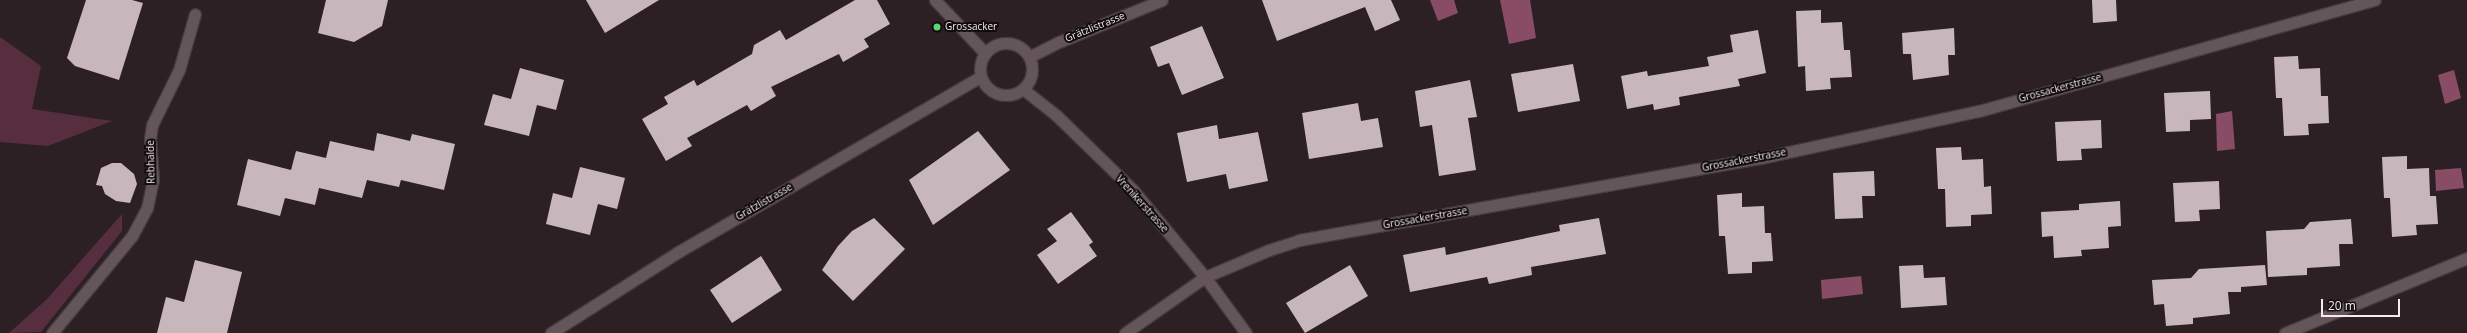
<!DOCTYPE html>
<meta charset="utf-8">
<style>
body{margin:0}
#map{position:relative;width:2467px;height:333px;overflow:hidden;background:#2c2024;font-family:"Open Sans",sans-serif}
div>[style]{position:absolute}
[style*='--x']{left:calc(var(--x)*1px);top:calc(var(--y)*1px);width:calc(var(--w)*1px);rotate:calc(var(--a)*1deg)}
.green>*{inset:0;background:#572e3e}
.water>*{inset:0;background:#884d64}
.building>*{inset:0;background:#c7b7bc}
.roads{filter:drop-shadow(1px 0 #453b3e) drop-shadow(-1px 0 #453b3e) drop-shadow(0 1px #453b3e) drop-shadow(0 -1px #453b3e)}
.minor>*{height:11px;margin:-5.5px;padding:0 5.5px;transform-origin:5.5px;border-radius:5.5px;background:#64555a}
.minor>.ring{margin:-5.5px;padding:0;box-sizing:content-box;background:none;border:11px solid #64555a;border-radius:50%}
.dots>*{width:11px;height:11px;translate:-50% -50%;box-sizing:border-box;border:2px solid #110b0d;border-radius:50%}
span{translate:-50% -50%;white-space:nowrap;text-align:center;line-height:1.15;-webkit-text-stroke:4px #110b0d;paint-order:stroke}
.poi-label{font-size:10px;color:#f3ebee}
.left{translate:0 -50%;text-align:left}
.street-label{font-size:10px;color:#f3ebee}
.scale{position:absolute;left:2321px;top:299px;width:79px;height:18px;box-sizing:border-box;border:2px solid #f3ebee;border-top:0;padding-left:5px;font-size:12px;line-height:14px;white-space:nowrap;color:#f3ebee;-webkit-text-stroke:3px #110b0d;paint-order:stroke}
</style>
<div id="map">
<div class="green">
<i style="clip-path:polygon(0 37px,41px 66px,32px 109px,112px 121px,48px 146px,0 142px)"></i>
<i style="clip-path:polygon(122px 214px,122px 231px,41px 332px,9px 333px,47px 299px)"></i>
</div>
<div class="water">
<i style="clip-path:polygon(1430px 0,1454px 0,1458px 13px,1438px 21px)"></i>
<i style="clip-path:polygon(1500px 0,1530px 0,1536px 38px,1509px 44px)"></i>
<i style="clip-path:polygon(2454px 70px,2461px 98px,2445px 104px,2438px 75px)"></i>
<i style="clip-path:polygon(2232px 111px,2235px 149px,2217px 151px,2216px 114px)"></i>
<i style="clip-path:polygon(2461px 168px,2464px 188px,2436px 191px,2435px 170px)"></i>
<i style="clip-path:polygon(1861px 276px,1863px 294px,1822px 299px,1821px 280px)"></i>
</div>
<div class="building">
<i style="clip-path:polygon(86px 0,132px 0,143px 3px,119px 80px,75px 66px,67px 58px)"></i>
<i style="clip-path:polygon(326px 0,388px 0,382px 26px,354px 42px,318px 33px)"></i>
<i style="clip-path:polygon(586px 0,659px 0,605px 33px)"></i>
<i style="clip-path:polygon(855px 0,877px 0,890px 24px,864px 39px,869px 47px,843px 62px,839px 54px,771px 87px,776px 96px,751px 111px,747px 105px,687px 138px,692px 146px,666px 161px,642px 119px,668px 104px,664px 97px,694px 80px,697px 86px,752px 54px,754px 45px,780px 30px,786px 40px)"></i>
<i style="clip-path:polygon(1262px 0,1391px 0,1400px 20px,1375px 31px,1365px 7px,1277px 41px)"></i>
<i style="clip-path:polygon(2092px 0,2116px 0,2117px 21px,2093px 23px)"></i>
<i style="clip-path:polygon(1821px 10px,1821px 23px,1842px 22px,1844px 50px,1850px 50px,1852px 77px,1830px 78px,1831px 89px,1806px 91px,1805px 66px,1798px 67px,1796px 11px)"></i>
<i style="clip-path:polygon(1202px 26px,1224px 78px,1182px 95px,1169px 63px,1158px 67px,1150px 47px)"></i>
<i style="clip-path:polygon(1954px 28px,1955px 55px,1948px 55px,1949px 75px,1913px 80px,1911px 54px,1903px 54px,1902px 33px)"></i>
<i style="clip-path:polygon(1758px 30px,1766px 73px,1738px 79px,1740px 86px,1679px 97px,1680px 105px,1654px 110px,1653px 104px,1627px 109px,1621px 76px,1647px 71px,1648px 76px,1709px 66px,1707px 57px,1733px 52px,1730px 35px)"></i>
<i style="clip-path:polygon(2298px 56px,2299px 69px,2320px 68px,2321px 96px,2328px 96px,2329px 123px,2308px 124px,2309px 135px,2284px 136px,2282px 98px,2276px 98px,2274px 57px)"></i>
<i style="clip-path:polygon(1573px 64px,1580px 101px,1518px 112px,1511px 74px)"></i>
<i style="clip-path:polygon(520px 68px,564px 80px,556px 110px,537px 105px,529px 136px,484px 125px,493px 94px,511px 99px)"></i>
<i style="clip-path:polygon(1470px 80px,1477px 117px,1468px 118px,1476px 170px,1439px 176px,1432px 125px,1420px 127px,1415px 91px)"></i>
<i style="clip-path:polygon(2210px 91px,2211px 119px,2190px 120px,2190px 131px,2166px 132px,2164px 93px)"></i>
<i style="clip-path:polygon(1358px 103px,1361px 121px,1378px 118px,1383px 147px,1309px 159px,1302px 113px)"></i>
<i style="clip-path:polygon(2101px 120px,2102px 148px,2081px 149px,2082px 160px,2057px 161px,2055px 122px)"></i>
<i style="clip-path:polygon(1217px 125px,1219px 139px,1258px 132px,1268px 181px,1229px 189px,1226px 174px,1187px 182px,1177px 133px)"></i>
<i style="clip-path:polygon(978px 131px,1010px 170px,933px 225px,909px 180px)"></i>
<i style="clip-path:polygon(377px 133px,410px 141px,412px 134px,455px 144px,444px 190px,401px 180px,399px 187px,367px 180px,362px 198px,319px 188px,315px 205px,285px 198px,280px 216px,237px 205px,248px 159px,291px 170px,296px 151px,326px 158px,330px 141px,374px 151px)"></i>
<i style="clip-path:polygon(1961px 147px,1962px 160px,1983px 159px,1984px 187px,1991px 186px,1992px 214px,1971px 215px,1971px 226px,1946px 227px,1945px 189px,1938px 189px,1936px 148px)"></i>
<i style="clip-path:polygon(2407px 156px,2407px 169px,2429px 168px,2430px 196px,2436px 196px,2438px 224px,2416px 225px,2417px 235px,2392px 237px,2390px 198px,2384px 198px,2382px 157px)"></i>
<i style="clip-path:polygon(112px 163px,121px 163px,134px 174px,137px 184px,130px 203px,116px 201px,105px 194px,102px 186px,96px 185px,101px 168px)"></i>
<i style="clip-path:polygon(580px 167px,625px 178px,617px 209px,598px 204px,590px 235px,546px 224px,553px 193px,572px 198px)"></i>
<i style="clip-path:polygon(1874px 171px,1875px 196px,1862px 196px,1863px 218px,1835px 219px,1833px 173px)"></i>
<i style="clip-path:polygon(2219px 181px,2220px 209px,2199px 210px,2200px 221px,2175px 222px,2173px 183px)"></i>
<i style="clip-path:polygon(1742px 193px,1742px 207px,1764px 206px,1765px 233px,1771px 233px,1773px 261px,1752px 262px,1752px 273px,1728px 274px,1725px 236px,1719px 236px,1717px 195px)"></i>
<i style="clip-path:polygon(2120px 201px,2121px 226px,2108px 227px,2109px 248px,2081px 250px,2082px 256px,2054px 258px,2053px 236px,2042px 237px,2041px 212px,2079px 210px,2079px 204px)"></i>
<i style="clip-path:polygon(1071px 212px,1093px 242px,1089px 245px,1097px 256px,1058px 284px,1037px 255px,1057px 241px,1047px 229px)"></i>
<i style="clip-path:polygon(874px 218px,905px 249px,853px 301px,822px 270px,838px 246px,852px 231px)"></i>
<i style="clip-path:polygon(1599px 218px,1606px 254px,1531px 267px,1532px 275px,1489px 284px,1487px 277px,1410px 292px,1403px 255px,1445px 247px,1446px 255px,1560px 231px,1559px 225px)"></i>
<i style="clip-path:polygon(2351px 219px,2353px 244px,2339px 244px,2340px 266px,2307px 268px,2307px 275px,2268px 277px,2266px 231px,2304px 229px,2310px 222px)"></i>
<i style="clip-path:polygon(761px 256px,782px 290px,732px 323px,710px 290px)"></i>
<i style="clip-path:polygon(195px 260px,242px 272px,227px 333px,157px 333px,166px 297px,184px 302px)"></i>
<i style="clip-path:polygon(1350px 265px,1368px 296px,1305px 333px,1286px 303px)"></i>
<i style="clip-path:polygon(1923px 265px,1924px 278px,1945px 277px,1947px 305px,1901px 308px,1899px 266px)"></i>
<i style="clip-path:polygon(2265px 265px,2267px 285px,2241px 287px,2241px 292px,2228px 292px,2230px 314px,2193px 318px,2193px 324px,2166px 326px,2164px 304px,2154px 305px,2152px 280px,2191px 278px,2199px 269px)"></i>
</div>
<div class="roads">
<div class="minor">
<i style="--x:935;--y:0;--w:73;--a:46.7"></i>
<i class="ring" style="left:980px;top:43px;width:41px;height:41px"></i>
<i style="--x:1029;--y:57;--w:34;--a:-27"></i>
<i style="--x:1059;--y:42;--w:111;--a:-22.2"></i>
<i style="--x:1023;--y:89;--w:42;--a:38.2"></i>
<i style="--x:1056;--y:115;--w:107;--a:44.2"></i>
<i style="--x:1133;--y:190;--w:113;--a:50.4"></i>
<i style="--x:1205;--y:277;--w:69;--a:53.8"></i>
<i style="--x:52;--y:333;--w:126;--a:-50.5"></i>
<i style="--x:132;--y:236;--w:32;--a:-62"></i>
<i style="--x:147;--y:208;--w:29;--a:-78"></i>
<i style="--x:153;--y:180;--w:41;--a:-94.2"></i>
<i style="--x:150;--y:139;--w:14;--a:-82"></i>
<i style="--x:152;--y:125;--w:61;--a:-63.9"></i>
<i style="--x:179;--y:70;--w:58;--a:-74.1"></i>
<i style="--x:551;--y:333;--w:151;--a:-32.5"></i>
<i style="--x:678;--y:252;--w:349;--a:-30.1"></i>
<i style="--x:1125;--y:333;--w:98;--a:-35"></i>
<i style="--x:1205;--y:277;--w:69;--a:-22.9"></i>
<i style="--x:1269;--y:250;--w:32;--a:-18"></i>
<i style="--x:1299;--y:240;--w:469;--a:-10.1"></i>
<i style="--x:1761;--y:158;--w:223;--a:-12.2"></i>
<i style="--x:1979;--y:111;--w:411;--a:-15.7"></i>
<i style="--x:2285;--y:333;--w:197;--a:-22.4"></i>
</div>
</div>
<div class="dots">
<i style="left:937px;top:27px;background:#5dd56c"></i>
</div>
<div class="poi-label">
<span class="left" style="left:945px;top:27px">Grossacker</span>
</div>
<div class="street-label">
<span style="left:1095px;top:27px;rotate:-22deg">Grätzlistrasse</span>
<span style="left:2060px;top:88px;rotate:-15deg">Grossackerstrasse</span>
<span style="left:1744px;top:160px;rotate:-11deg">Grossackerstrasse</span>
<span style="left:151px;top:162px;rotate:-91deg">Rebhalde</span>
<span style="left:764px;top:202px;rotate:-30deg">Grätzlistrasse</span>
<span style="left:1142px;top:204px;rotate:48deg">Vrenikerstrasse</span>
<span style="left:1425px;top:218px;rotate:-10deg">Grossackerstrasse</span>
</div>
<div class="scale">20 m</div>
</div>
